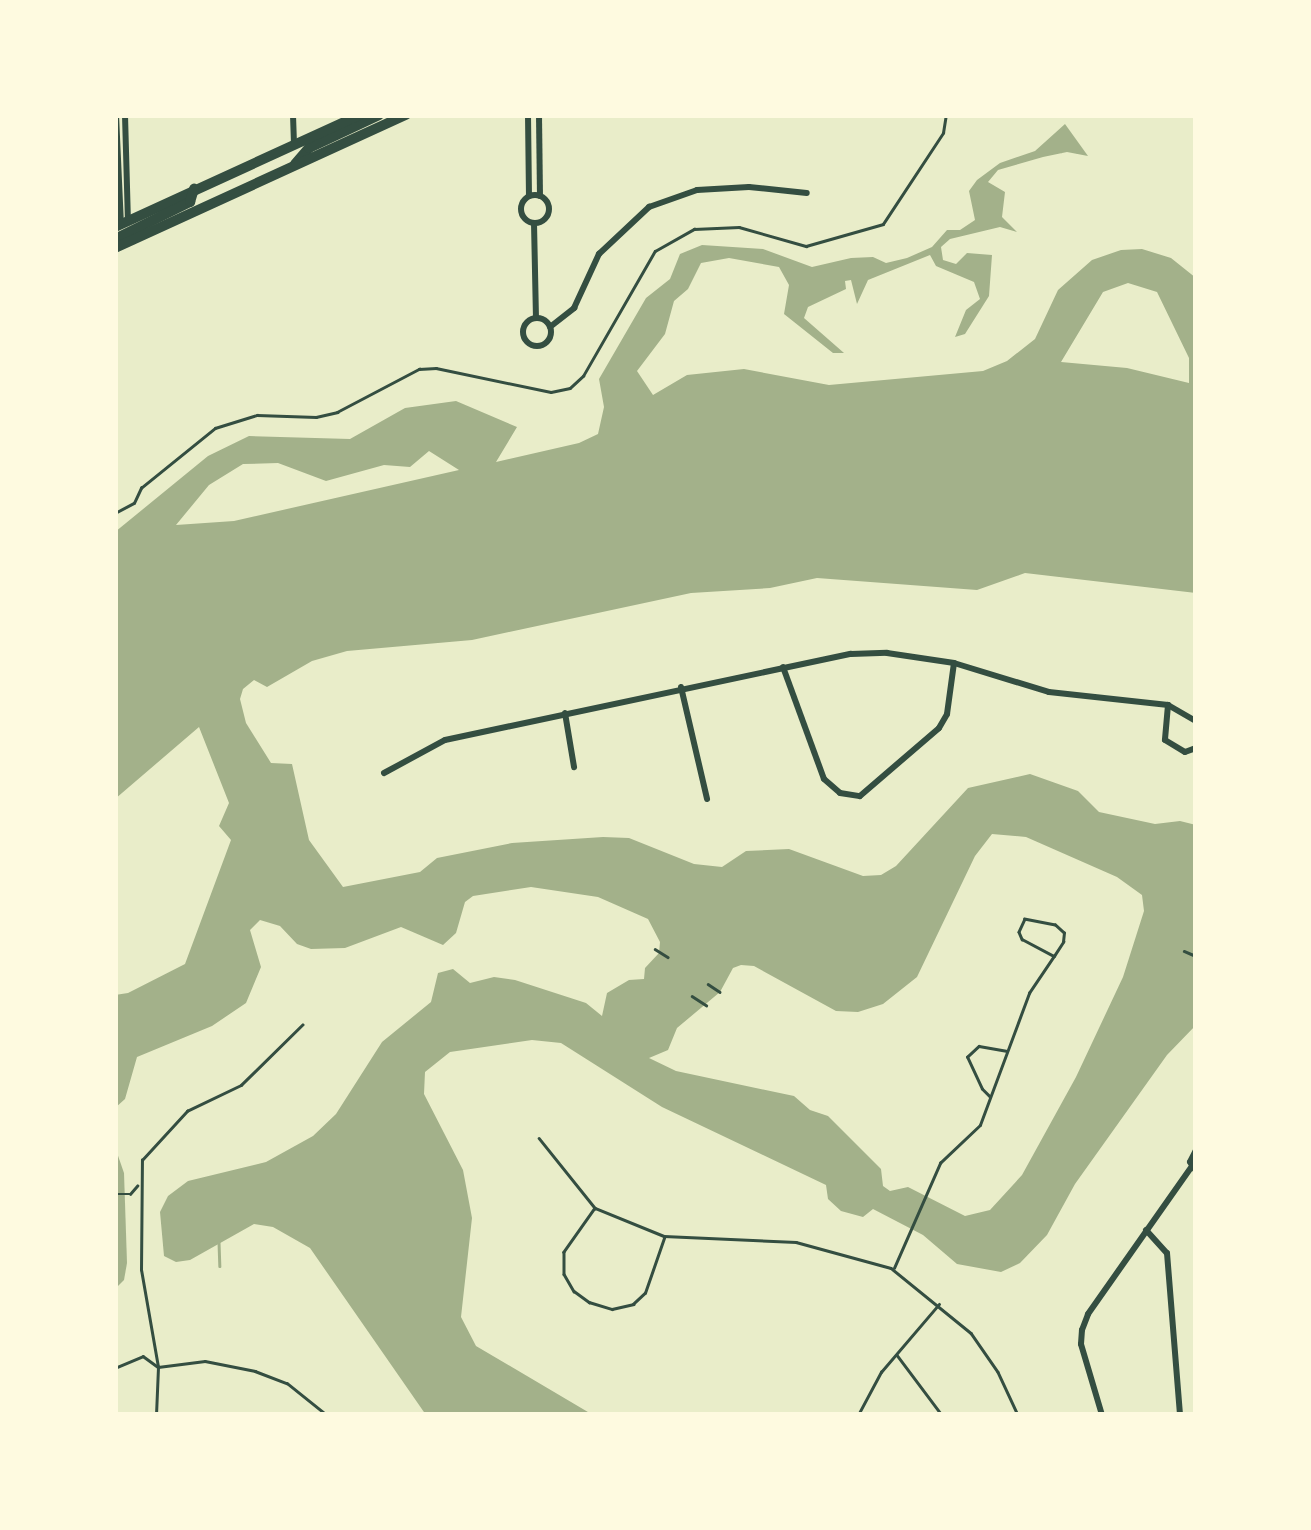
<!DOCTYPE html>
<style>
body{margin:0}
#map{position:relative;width:1311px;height:1530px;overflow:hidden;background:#e9edc9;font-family:Helvetica,sans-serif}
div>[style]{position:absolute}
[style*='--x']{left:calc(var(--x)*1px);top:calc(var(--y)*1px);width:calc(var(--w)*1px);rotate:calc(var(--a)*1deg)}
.water>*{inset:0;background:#a3b18a}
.stream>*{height:2.5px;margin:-1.25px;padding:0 1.25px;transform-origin:1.25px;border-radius:1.25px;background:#a3b18a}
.path>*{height:2.5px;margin:-1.25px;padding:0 1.25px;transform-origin:1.25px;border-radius:1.25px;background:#344e41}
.service>*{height:2.5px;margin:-1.25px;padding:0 1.25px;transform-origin:1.25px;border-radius:1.25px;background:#344e41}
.minor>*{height:6px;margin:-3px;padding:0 3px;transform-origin:3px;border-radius:3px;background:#344e41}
.minor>.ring{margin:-3px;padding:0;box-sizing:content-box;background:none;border:6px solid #344e41;border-radius:50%}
.primary>*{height:10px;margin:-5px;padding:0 5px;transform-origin:5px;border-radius:5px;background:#344e41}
span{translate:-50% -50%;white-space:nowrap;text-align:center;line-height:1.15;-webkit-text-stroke:10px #fefae0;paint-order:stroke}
.frame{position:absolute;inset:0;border:118px solid #fefae0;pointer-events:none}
</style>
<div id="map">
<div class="water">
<i style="clip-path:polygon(evenodd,1065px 124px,1088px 156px,1067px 152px,1043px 157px,998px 170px,988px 182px,1005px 192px,1002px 217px,1017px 232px,1000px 227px,950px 239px,941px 247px,943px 260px,956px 264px,967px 253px,992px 255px,989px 296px,965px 334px,955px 337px,966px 310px,980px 299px,974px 282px,936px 266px,930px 255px,868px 280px,857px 304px,851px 280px,845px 281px,846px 289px,808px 307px,804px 318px,844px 353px,833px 353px,784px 314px,789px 285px,779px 267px,729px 258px,701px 263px,688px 289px,674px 301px,665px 334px,637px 371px,653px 395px,687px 375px,744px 369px,829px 385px,983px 371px,1007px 361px,1035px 339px,1058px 290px,1092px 260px,1121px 250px,1142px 249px,1171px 258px,1196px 278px,1196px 593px,1025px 573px,977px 590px,817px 578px,770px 588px,691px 593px,472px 640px,347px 651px,312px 661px,267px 687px,254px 680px,243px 689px,240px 699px,246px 723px,271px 763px,292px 764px,309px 840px,343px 887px,420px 872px,437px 858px,512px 843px,603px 837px,629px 838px,694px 864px,722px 867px,746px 851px,789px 849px,863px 876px,881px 875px,896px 866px,968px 788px,1030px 774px,1078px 791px,1099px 812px,1155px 824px,1180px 821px,1196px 825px,1196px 1025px,1167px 1055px,1075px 1184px,1047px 1235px,1020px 1263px,1001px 1272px,957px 1264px,923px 1235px,873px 1209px,863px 1217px,841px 1211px,828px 1199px,826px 1185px,662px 1107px,561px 1043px,532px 1040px,450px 1052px,425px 1072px,424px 1094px,463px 1170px,472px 1218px,461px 1317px,476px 1346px,593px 1415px,426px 1415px,310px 1248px,273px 1227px,254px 1224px,190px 1260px,176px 1262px,164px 1256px,160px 1212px,168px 1196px,188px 1181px,266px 1162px,313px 1136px,336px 1114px,382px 1042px,431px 1002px,438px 973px,453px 969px,470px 983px,494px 977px,515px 980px,586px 1003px,602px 1016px,607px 993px,629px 980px,644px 979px,645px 968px,659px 953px,660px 942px,648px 919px,598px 897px,531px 887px,473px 896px,465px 902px,456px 933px,443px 945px,401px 927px,345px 948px,311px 949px,297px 944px,280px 926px,260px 920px,250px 930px,261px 967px,246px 1003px,212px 1026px,137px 1057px,125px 1099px,115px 1108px,115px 995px,128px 993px,185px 964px,231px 840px,219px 826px,229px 803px,199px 727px,115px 799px,115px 532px,208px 456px,249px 436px,350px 439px,405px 408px,456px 401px,517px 427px,496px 462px,579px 443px,598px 434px,604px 407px,599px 379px,646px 298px,670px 279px,680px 254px,702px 245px,763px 249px,812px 267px,851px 258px,873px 257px,886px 263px,907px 258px,932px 247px,947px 230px,960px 230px,975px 220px,969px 191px,977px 180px,1000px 163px,1035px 151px,1065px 124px,1128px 283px,1157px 292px,1189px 358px,1189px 383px,1127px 368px,1061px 362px,1103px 292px,1128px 283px,1065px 124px,429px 451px,459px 470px,234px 521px,176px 525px,209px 485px,243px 464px,278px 463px,326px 481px,384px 465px,410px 467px,429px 451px,1065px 124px,992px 834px,1026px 837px,1117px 877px,1142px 895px,1144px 911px,1123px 977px,1076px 1077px,1022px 1175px,990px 1210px,965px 1216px,908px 1187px,890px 1191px,883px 1186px,881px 1169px,828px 1116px,810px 1110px,794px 1096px,676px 1071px,649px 1058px,668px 1050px,677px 1028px,720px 992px,733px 968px,741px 965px,754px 966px,836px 1011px,858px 1012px,883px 1004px,917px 977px,975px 856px,992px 834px)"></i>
<i style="clip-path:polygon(115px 1147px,124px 1173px,127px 1263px,124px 1280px,115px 1289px)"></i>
</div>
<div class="stream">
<i style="--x:219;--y:1242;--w:24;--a:88"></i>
</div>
<div class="path">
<i style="--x:115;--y:513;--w:21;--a:-28"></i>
<i style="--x:134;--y:503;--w:17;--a:-65"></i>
<i style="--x:141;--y:488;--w:95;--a:-39"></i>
<i style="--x:215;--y:428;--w:44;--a:-17.2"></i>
<i style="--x:257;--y:415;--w:59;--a:1.9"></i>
<i style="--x:316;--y:417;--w:22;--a:-13"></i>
<i style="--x:337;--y:412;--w:93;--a:-27.7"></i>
<i style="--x:419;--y:369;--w:17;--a:-3"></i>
<i style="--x:436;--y:368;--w:117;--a:11.8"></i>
<i style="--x:551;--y:392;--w:19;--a:-12"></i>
<i style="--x:570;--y:388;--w:18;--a:-43"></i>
<i style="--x:583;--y:376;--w:144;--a:-60.1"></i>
<i style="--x:655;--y:251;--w:45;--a:-29.4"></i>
<i style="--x:694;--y:229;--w:45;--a:-2.5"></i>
<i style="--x:739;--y:227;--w:70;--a:15.8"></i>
<i style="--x:806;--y:246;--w:80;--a:-15.9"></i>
<i style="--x:883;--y:224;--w:109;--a:-56.6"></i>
<i style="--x:943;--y:133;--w:18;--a:-81"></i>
<i style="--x:655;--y:949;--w:15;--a:32"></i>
<i style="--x:1184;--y:951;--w:13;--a:23"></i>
<i style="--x:708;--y:984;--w:14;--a:34"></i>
<i style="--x:692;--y:996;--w:17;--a:33"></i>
</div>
<div class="service">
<i style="--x:990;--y:1097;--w:11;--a:-135"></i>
<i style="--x:982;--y:1089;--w:35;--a:-115"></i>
<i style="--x:967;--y:1057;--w:16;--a:-43"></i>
<i style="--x:979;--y:1046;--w:27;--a:10"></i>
<i style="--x:539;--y:1138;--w:90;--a:51.3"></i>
<i style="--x:595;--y:1208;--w:74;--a:22.1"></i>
<i style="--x:664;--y:1236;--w:132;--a:2.6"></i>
<i style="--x:796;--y:1242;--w:98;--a:15.3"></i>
<i style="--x:891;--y:1268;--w:103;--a:39.1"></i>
<i style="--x:971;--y:1333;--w:47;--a:55.3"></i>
<i style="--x:998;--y:1372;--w:47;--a:65.1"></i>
<i style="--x:115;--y:1194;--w:15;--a:0"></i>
<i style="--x:130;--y:1194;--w:11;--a:-49"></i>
<i style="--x:595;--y:1208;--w:54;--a:125.2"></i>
<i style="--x:564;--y:1252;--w:22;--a:90"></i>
<i style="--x:564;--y:1274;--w:20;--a:60"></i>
<i style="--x:574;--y:1291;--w:19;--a:36"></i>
<i style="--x:589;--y:1302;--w:24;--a:17"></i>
<i style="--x:612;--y:1309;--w:22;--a:-13"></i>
<i style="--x:633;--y:1304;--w:16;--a:-43"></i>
<i style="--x:645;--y:1293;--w:58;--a:-70.9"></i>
<i style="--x:894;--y:1268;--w:115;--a:-66.3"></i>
<i style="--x:940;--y:1163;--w:55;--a:-43.5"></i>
<i style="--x:980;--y:1125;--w:141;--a:-69.6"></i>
<i style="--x:1029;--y:993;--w:45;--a:-56"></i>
<i style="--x:1054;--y:956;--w:17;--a:-57"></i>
<i style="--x:1063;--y:942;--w:9;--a:-84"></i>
<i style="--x:1064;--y:933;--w:12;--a:-138"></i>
<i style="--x:1055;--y:925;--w:31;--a:-169"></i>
<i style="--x:1025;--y:919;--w:14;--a:115"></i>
<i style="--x:1019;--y:932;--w:8;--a:67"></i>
<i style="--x:1022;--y:939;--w:36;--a:28"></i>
<i style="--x:897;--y:1355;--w:75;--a:53.1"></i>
<i style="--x:115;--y:1368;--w:30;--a:-23"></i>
<i style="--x:143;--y:1356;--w:19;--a:36"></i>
<i style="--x:158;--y:1367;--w:47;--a:-7.3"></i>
<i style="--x:205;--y:1361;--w:51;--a:11.3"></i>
<i style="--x:255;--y:1371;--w:34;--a:21"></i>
<i style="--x:287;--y:1383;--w:51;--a:38.7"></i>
<i style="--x:156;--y:1415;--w:48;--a:-87.6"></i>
<i style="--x:158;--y:1367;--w:98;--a:-99.9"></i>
<i style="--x:141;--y:1270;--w:110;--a:-89.5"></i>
<i style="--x:142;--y:1160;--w:67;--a:-47.4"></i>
<i style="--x:187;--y:1111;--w:60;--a:-25.7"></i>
<i style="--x:241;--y:1085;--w:86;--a:-44.5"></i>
<i style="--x:858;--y:1415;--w:49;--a:-61.9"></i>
<i style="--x:881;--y:1372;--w:89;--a:-49.5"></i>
</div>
<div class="minor">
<i style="--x:116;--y:115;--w:109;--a:87.4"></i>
<i style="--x:125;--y:115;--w:105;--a:88.4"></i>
<i style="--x:293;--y:115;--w:29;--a:88"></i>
<i style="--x:528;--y:115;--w:81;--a:89.3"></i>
<i style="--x:539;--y:115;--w:81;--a:89.3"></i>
<i class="ring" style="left:521px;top:195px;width:22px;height:22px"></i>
<i style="--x:534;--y:223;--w:95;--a:88.8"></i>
<i class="ring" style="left:523px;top:318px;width:22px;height:22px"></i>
<i style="--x:550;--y:327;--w:31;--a:-38"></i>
<i style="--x:574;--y:308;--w:60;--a:-65.2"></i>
<i style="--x:599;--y:254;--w:69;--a:-43.2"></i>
<i style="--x:649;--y:207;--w:51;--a:-19.5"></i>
<i style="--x:697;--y:190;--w:52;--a:-3.3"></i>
<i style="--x:749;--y:187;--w:58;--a:5.9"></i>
<i style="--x:783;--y:667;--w:119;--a:69.9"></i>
<i style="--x:824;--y:779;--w:21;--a:41"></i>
<i style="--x:840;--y:793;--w:20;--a:9"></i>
<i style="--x:860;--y:796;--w:104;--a:-40.7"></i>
<i style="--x:939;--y:728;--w:16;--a:-60"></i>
<i style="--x:947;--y:714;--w:51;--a:-82.2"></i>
<i style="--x:681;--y:687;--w:115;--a:76.9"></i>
<i style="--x:1168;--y:705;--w:35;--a:95"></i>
<i style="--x:1165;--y:740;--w:23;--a:31"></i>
<i style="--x:1185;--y:752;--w:12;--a:-20"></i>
<i style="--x:565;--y:713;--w:55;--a:80.5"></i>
<i style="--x:384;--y:773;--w:69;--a:-28.4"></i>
<i style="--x:445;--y:740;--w:415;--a:-12"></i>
<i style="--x:851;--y:654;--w:36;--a:-2"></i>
<i style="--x:887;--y:653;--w:68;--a:8.5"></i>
<i style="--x:954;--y:663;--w:99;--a:17"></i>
<i style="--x:1049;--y:692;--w:120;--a:6.2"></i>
<i style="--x:1168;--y:705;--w:32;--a:30"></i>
<i style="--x:1196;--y:1150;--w:13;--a:117"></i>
<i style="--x:1190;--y:1162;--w:11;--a:56"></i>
<i style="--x:1146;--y:1230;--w:31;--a:48"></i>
<i style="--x:1167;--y:1253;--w:163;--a:85.4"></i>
<i style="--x:1102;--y:1415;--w:74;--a:-106.5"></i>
<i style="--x:1081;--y:1344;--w:14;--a:-86"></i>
<i style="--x:1082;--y:1330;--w:17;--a:-69"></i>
<i style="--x:1088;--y:1314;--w:181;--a:-54.9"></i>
</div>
<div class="primary">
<i style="--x:295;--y:164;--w:21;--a:-49"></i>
<i style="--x:309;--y:148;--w:77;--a:-25.2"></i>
<i style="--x:115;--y:227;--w:269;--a:-24.6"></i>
<i style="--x:115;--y:239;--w:84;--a:-26.3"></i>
<i style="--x:190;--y:202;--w:14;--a:-73"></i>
<i style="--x:115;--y:248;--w:320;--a:-24.6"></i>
</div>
<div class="frame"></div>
</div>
